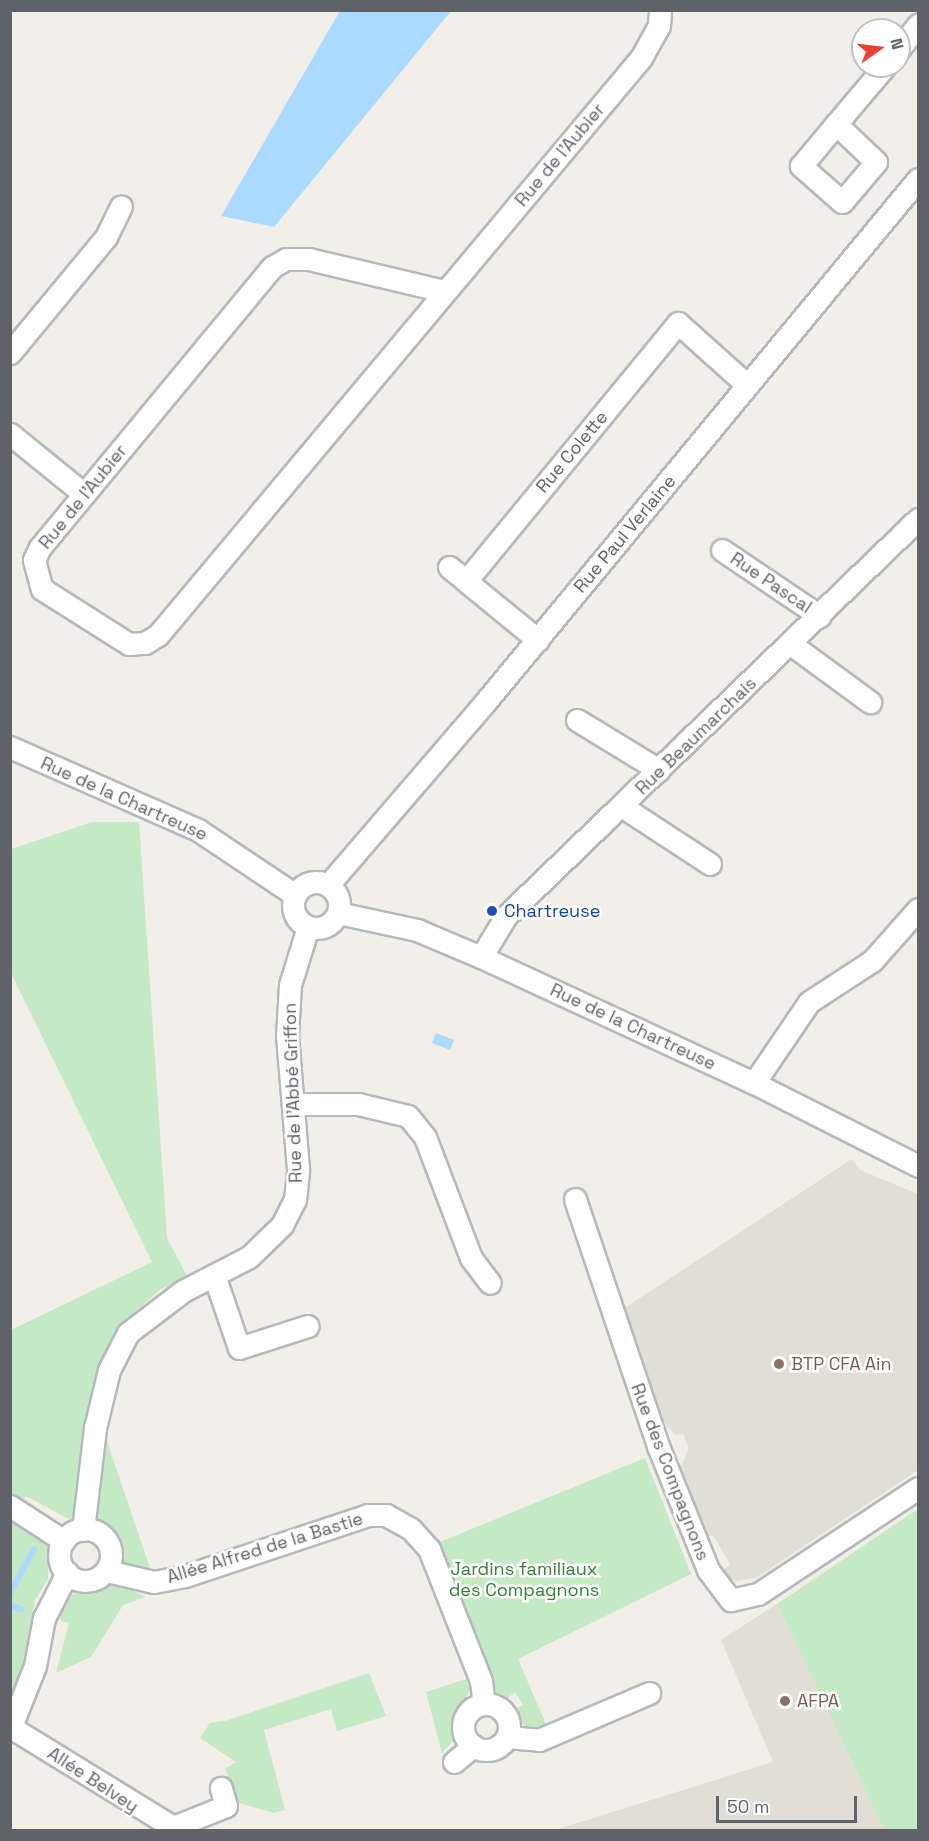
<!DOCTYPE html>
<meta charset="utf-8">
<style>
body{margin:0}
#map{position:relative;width:929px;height:1841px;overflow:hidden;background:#f1efe8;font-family:"Space Grotesk",sans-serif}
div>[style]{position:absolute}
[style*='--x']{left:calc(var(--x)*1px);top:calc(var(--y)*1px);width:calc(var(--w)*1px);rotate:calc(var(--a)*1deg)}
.education>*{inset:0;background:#e1ded6}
.green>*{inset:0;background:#c5e8c5}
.water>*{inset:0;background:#aadaff}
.stream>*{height:6px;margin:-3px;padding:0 3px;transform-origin:3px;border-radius:3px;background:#aadaff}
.roads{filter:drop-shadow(2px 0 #b5b8bc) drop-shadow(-2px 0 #b5b8bc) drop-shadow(0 2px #b5b8bc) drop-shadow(0 -2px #b5b8bc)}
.minor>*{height:21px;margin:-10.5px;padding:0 10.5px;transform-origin:10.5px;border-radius:10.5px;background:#fff}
.minor>.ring{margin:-10.5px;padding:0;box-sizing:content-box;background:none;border:21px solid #fff;border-radius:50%}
.dots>*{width:16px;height:16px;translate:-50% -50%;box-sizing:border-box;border:3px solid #fff;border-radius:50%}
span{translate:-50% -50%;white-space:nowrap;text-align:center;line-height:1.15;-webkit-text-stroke:5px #fff;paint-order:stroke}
.street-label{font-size:18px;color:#5f6368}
.transit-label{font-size:18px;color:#164399}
.left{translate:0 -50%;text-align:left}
.education-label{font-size:18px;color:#785e54}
.park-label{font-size:18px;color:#348238}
.frame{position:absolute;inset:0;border:12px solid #5f6368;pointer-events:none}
.north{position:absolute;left:851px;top:18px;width:60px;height:60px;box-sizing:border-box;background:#fff;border:2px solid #bfc1c3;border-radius:50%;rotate:76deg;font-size:16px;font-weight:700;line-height:24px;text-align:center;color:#5f6368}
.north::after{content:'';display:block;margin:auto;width:21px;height:27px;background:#ea4335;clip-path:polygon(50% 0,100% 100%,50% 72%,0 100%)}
.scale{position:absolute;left:716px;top:1796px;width:141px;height:27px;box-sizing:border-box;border:3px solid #5f6368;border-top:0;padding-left:8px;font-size:18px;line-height:21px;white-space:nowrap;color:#5f6368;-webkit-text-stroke:4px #fff;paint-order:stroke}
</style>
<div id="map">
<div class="education">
<i style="clip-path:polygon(852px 1159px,860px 1170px,918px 1194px,918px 1470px,756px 1578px,736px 1581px,721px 1572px,730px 1564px,713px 1535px,708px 1537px,681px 1467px,689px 1448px,683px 1434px,675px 1435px,660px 1417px,620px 1311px)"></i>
<i style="clip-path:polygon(777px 1604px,884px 1830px,555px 1830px,773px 1762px,721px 1640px)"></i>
</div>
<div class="green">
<i style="clip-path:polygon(92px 822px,139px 822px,167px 1238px,188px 1278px,161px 1289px,129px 1317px,107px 1348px,92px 1394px,76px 1523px,26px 1496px,17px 1505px,11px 1500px,11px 1330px,152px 1262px,11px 973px,11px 849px)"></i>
<i style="clip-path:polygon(107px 1441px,151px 1571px,124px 1565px,112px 1536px,99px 1520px,95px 1507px)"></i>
<i style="clip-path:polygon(645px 1458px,691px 1574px,518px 1659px,548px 1729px,536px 1731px,522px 1724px,511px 1711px,523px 1705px,515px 1692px,504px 1701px,494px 1690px,435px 1544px)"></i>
<i style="clip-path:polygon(918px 1509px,918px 1830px,884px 1830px,777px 1604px)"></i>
<i style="clip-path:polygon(11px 1518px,49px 1542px,48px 1579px,35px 1600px,24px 1660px,11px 1697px)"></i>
<i style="clip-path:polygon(113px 1585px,123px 1585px,145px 1597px,123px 1605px,91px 1657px,56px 1673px,69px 1623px,61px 1621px,57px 1613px,68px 1596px)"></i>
<i style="clip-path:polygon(369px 1673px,386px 1716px,337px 1731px,331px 1709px,264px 1730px,285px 1810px,274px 1813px,239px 1803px,225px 1769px,236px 1762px,200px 1738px,210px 1723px,225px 1721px)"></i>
<i style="clip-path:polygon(469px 1678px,472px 1688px,458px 1711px,453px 1741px,442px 1753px,426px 1692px)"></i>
</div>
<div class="water">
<i style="clip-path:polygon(340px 11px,451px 11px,274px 227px,221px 216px)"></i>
<i style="clip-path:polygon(436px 1033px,454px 1040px,450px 1050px,432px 1043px)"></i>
</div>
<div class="stream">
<i style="--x:10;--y:1593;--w:50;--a:-61.4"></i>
<i style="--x:10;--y:1605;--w:12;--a:20"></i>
</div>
<div class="roads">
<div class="minor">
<i style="--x:899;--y:49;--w:31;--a:-52"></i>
<i style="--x:836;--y:124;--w:55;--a:43.5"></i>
<i style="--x:876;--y:162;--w:52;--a:130.4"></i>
<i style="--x:842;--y:202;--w:55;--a:-138.7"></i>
<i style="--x:801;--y:166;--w:55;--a:-50.2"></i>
<i style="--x:836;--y:124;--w:76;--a:-49.8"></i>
<i style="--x:444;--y:291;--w:139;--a:-166.7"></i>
<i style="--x:309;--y:259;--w:23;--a:180"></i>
<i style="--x:286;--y:259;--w:16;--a:150"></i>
<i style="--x:272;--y:267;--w:364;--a:129.6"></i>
<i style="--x:40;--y:547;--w:14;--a:115"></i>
<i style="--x:34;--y:560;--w:30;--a:75"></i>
<i style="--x:42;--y:589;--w:103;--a:32.3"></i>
<i style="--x:129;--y:644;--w:16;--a:-4"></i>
<i style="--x:145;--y:643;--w:15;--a:-32"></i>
<i style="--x:158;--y:635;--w:752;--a:-50.07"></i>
<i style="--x:641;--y:58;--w:37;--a:-61"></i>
<i style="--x:659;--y:26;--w:16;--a:-86"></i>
<i style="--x:10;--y:353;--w:151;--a:-50.4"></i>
<i style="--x:106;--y:237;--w:34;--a:-64"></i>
<i style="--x:10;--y:434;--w:95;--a:39"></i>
<i style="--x:722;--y:550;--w:118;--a:34"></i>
<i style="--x:449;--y:567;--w:22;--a:39"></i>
<i style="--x:538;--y:640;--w:93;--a:-140.7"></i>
<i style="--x:466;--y:581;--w:334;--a:-50.6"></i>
<i style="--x:678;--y:323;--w:93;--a:41.9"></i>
<i style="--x:792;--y:645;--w:97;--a:36.2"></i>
<i style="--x:577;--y:720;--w:96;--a:31.4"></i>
<i style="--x:10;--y:747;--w:206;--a:23.8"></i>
<i style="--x:198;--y:830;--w:117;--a:33.8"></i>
<i style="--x:623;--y:807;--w:104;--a:33.2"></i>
<i class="ring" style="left:293px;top:882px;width:25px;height:25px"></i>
<i style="--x:328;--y:885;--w:244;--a:-49.3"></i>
<i style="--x:487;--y:700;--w:676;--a:-50.4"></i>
<i style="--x:338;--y:913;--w:81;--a:12.1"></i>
<i style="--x:417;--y:930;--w:69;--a:22.9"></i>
<i style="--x:481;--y:957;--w:301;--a:24.8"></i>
<i style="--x:754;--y:1083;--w:184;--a:26.8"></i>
<i style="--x:481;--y:957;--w:48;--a:-58.6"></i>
<i style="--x:506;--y:916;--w:572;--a:-43.94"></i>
<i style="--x:754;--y:1083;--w:98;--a:-55.8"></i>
<i style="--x:809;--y:1002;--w:75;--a:-33.1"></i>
<i style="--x:872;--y:961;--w:69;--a:-48.5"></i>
<i style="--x:293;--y:1104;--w:65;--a:0"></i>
<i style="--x:358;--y:1104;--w:51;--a:13.5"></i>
<i style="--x:408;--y:1116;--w:27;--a:51"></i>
<i style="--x:425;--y:1137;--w:129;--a:69.2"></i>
<i style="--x:471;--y:1258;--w:31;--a:53"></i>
<i style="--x:575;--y:1199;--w:261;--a:71.4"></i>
<i style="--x:658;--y:1446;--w:134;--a:68"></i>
<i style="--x:708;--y:1570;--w:38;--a:53"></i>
<i style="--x:731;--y:1600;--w:28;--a:-13"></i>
<i style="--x:758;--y:1594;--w:192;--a:-33.5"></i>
<i style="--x:214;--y:1275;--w:77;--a:71.1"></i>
<i style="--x:239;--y:1348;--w:72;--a:-17.7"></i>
<i style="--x:10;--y:1506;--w:64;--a:32.9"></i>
<i class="ring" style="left:59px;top:1529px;width:31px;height:31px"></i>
<i style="--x:83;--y:1530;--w:103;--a:-83.3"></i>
<i style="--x:95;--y:1428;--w:60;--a:-76.4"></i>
<i style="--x:109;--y:1370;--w:42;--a:-62.8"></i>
<i style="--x:128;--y:1333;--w:69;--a:-37.4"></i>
<i style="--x:183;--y:1291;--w:74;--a:-27.3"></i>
<i style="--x:249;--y:1257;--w:46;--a:-44.1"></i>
<i style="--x:282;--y:1225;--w:28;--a:-63"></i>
<i style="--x:295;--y:1200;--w:31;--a:-84"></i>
<i style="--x:298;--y:1169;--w:133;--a:-94.7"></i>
<i style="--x:287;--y:1036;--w:51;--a:-86.6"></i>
<i style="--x:290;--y:985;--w:61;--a:-72.8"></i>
<i style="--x:107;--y:1571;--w:48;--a:13.2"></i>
<i style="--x:154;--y:1582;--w:32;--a:-11"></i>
<i style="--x:185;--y:1576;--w:193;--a:-18.4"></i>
<i style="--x:368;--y:1515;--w:18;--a:0"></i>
<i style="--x:386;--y:1515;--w:29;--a:29"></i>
<i style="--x:411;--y:1529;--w:27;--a:48"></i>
<i style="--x:429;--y:1549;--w:142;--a:68.5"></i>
<i style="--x:481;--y:1681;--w:23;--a:83"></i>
<i class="ring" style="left:463px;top:1704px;width:25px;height:25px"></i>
<i style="--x:12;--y:1728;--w:189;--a:31.6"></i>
<i style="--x:173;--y:1827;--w:57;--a:-21.6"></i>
<i style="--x:226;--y:1806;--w:19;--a:-106"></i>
<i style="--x:10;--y:1729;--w:68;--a:-68.4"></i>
<i style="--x:35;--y:1666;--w:49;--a:-79.4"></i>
<i style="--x:44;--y:1618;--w:51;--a:-62.9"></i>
<i style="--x:507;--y:1737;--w:32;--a:5"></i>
<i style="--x:539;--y:1740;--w:120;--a:-23.1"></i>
<i style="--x:454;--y:1762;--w:25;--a:-40"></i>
</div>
</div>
<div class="dots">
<i style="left:492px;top:911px;background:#1a4fb4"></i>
<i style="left:779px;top:1364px;background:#8d6e63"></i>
<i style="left:785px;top:1701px;background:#8d6e63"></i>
</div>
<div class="street-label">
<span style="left:560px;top:155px;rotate:-50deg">Rue de l'Aubier</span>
<span style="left:572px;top:452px;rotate:-50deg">Rue Colette</span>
<span style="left:83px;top:497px;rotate:-51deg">Rue de l'Aubier</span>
<span style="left:625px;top:534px;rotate:-50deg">Rue Paul Verlaine</span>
<span style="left:771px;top:583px;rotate:34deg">Rue Pascal</span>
<span style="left:696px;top:736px;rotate:-44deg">Rue Beaumarchais</span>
<span style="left:124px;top:799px;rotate:24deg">Rue de la Chartreuse</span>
<span style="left:633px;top:1027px;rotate:25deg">Rue de la Chartreuse</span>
<span style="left:293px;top:1093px;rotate:-92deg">Rue de l'Abbé Griffon</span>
<span style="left:670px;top:1472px;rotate:69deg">Rue des Compagnons</span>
<span style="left:265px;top:1548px;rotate:-17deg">Allée Alfred de la Bastie</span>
<span style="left:93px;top:1780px;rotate:33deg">Allée Belvey</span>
</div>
<div class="transit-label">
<span class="left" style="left:504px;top:911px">Chartreuse</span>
</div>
<div class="education-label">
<span class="left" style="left:791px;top:1364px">BTP CFA Ain</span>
<span class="left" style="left:797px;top:1701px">AFPA</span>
</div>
<div class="park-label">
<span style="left:524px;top:1580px">Jardins familiaux<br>des Compagnons</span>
</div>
<div class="frame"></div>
<div class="north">N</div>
<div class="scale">50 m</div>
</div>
